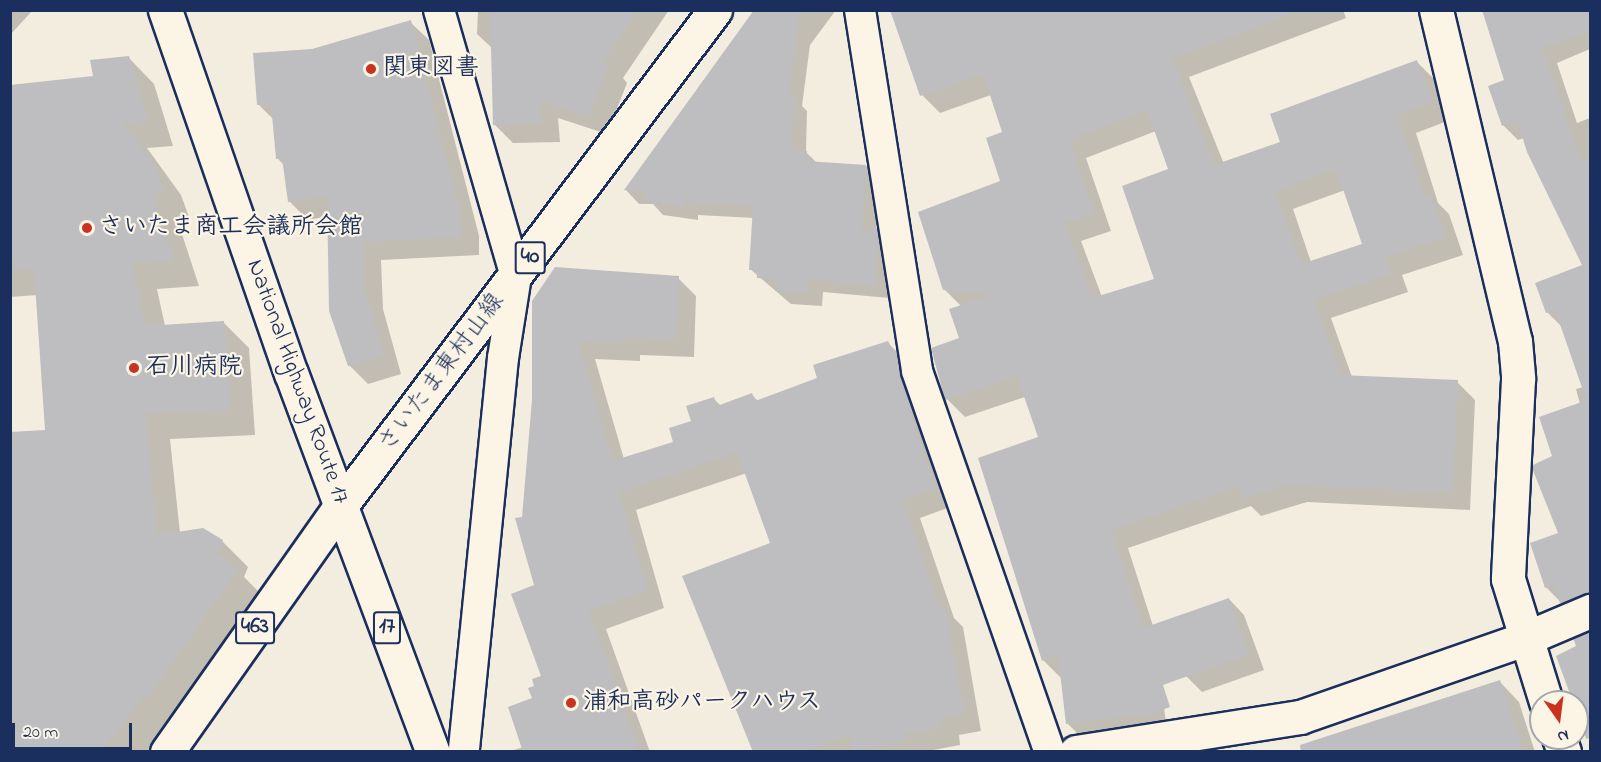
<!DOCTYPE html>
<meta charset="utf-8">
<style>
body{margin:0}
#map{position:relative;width:1601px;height:762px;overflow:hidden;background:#f3ede0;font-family:"Indie Flower","Klee One",sans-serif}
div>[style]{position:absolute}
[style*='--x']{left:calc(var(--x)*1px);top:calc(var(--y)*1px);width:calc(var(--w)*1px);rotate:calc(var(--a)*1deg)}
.shadow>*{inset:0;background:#0003}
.building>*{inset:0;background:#bebec0}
.roads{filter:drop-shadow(2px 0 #1b2f5e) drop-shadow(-2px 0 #1b2f5e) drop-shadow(0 2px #1b2f5e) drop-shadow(0 -2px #1b2f5e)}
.street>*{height:30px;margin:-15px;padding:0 15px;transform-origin:15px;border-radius:15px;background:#fcf5e5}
.secondary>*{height:33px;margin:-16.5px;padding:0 16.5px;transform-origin:16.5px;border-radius:16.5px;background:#fcf5e5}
.primary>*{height:33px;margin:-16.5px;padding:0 16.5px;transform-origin:16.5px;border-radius:16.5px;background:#fcf5e5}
.highway>*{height:33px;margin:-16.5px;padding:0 16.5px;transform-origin:16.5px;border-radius:16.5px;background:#fcf5e5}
.dots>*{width:16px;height:16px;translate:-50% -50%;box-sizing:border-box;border:3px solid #fcf5e5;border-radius:50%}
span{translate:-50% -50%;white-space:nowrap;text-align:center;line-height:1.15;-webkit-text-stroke:4.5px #fcf5e5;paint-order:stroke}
.shield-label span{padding:2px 4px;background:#fcf5e5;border:2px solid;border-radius:4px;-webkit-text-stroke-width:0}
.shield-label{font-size:22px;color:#1b2f5e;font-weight:700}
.poi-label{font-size:24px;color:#1b2f5e;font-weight:700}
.left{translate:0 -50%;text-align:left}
.street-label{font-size:24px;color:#1b2f5e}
.frame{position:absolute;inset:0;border:12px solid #1b2f5e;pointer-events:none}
.north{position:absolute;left:1529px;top:690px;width:60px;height:60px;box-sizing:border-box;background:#fcf5e5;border:2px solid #a2a6af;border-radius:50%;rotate:166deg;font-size:16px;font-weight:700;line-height:24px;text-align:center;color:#1b2f5e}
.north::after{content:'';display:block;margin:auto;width:21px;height:27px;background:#c8321e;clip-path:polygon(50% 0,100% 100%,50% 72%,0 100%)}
.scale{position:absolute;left:12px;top:723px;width:120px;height:27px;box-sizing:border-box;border:3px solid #1b2f5e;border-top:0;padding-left:8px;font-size:18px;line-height:21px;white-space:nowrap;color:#1b2f5e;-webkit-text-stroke:4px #fcf5e5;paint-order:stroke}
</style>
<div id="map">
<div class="shadow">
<i style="clip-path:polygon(10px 10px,33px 10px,10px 35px)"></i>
<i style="clip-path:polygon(478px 10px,669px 10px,623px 78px,627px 83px,607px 134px,558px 118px,560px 142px,513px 143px,494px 124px,492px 48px,477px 34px)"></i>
<i style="clip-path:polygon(757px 10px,836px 10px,810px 45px,802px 106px,807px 111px,806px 152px,817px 163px,866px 166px,880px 180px,876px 229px,890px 243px,889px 298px,823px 292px,822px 306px,791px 304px,750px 269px,754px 218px,698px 215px,698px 220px,663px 215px,653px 204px,639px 204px,626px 190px)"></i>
<i style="clip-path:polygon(evenodd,892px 10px,1343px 10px,1346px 18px,1189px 77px,1224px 164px,1282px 143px,1416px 61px,1434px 79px,1450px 120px,1416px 133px,1438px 203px,1449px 214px,1463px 255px,1402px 275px,1408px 292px,1331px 318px,1352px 377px,1457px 382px,1475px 400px,1470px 510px,1307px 502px,1261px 516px,1251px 506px,1128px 548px,1154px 629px,1168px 739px,1085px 741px,1067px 723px,1062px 679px,1043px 660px,1040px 438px,1025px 397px,965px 417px,947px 399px,933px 349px,961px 339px,961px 306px,945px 290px,1002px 182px,1004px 133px,991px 95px,940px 113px,922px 95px,892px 10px,1156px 131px,1170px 170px,1156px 280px,1102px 297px,1081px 241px,1111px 231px,1086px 158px,1156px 131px,892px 10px,1345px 190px,1363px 245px,1311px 262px,1293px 209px,1345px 190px)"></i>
<i style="clip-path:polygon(1483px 10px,1590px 10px,1590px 49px,1557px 63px,1577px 123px,1590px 118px,1590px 613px,1576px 618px,1546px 587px,1560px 534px,1554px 457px,1580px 404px,1576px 389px,1583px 387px,1562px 327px,1547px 312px,1584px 266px,1524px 138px,1518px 140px,1503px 125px,1506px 81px)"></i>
<i style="clip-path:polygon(410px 22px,429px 40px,479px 236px,479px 255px,381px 260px,383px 309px,401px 374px,368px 384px,349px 365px,329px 216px,308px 220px,289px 201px,284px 165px,277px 158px,274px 120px,258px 104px,313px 50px)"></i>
<i style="clip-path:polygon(128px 57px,154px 84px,173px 146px,147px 148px,181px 195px,189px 217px,178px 222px,199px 286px,157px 289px,165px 326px,223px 322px,249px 348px,255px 435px,170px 439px,180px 533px,222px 541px,248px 567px,244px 577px,263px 596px,147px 752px,10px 752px,46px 432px,38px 295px,10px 297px,10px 87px,95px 77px)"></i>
<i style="clip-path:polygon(678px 278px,696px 296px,694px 357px,640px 355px,640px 361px,595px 359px,624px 459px,675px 442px,714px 399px,721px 406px,752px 395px,758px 401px,819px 379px,888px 343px,906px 361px,953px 506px,920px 518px,954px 618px,963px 627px,981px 731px,959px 735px,960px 745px,923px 752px,755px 752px,683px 577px,772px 544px,747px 473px,636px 510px,664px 608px,606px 629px,650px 752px,508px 752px,523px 747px,543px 676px,536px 586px,523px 518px,533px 400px,534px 301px)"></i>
<i style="clip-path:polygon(1229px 599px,1244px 615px,1264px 670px,1202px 692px,1186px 676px)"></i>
<i style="clip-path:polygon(1590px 633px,1590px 721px,1574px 702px,1578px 647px,1575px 639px)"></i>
<i style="clip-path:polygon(1499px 681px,1519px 702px,1535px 752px,1325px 752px)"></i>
</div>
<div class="building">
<i style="clip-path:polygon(490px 10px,638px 10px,603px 61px,609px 63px,588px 116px,540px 101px,542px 124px,493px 125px)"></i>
<i style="clip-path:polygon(754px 10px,800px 10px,788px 95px,794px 95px,792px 150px,807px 151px,806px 161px,866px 165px,862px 234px,877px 228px,876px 285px,809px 279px,808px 293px,775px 291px,775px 279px,757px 278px,757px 270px,749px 270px,753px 206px,684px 201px,684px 207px,647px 201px,643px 191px,624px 190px)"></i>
<i style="clip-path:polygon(evenodd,890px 10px,1291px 10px,1291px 14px,1172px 58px,1214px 165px,1280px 142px,1270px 114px,1417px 60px,1433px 102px,1398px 115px,1424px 197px,1431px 194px,1445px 237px,1385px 257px,1391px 274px,1314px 300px,1340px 375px,1458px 380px,1453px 492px,1288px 485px,1242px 499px,1238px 486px,1111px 530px,1143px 628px,1229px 598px,1249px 654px,1163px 685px,1170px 707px,1151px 714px,1066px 724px,1058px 655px,1042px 661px,978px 458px,1038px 437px,1017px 376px,945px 400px,931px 348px,959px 338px,949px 309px,992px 295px,943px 290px,918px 212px,1000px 181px,986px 138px,1002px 132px,983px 74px,920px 96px,890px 10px,1147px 110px,1168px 169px,1122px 186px,1154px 279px,1092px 298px,1064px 223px,1094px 213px,1069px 140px,1147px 110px,890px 10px,1336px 169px,1362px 244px,1301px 264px,1275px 191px,1336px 169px)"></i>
<i style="clip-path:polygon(1482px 10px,1590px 10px,1590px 32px,1542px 48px,1581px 161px,1590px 156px,1590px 398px,1586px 399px,1555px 310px,1546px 313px,1535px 283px,1582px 265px,1527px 152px,1517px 120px,1502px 126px,1488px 86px,1504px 80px)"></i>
<i style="clip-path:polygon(411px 20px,461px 216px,461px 237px,363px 242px,365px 290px,383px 355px,348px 366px,329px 311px,327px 196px,288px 202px,282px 158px,276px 159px,271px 104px,257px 105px,253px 53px,312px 49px)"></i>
<i style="clip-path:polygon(129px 56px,148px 121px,123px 123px,156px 167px,164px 191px,153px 196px,174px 261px,132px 263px,145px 326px,224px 321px,230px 409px,145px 413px,157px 535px,203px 528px,223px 540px,217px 554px,238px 569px,148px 697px,145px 694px,101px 752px,10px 752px,10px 432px,45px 430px,34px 269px,10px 270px,10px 85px,93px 76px,90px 60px)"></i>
<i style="clip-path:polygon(555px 267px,679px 276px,676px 339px,623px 337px,622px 343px,578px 342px,612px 461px,673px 442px,669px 428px,691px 421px,686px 406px,714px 397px,717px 406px,752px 393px,755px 401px,817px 378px,813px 365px,888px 341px,898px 360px,913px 411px,910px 412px,936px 488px,903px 500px,939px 608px,945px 607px,964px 713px,941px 717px,942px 727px,905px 734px,906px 742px,852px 750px,849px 735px,805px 752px,753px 752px,682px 576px,770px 543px,737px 452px,619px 492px,647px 590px,589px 611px,640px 752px,523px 752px,508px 707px,532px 698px,528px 688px,534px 686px,532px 679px,541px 676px,511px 594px,534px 585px,515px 518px,522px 517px,532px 400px,532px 301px)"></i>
<i style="clip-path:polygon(1590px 399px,1590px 593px,1560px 603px,1553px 585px,1545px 588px,1530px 543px,1558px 533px,1532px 468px,1533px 465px,1552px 456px,1539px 417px)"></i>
<i style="clip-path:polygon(1590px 631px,1590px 738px,1586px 739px,1577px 702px,1573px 702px,1556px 656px,1576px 646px,1573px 638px)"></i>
<i style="clip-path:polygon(1500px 680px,1523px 752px,1301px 752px,1300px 745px)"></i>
</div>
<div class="roads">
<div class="street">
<i style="--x:439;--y:10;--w:277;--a:73.9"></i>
<i style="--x:516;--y:276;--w:83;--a:99"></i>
<i style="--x:503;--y:358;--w:396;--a:95.7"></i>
<i style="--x:860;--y:10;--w:365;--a:81"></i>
<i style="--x:917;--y:371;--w:404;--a:70.8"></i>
</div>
<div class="secondary">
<i style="--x:1436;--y:10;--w:340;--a:76.6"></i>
<i style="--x:1515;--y:341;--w:38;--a:85"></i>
<i style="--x:1518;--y:379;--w:200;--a:92.9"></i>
<i style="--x:1508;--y:579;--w:129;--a:72.8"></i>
<i style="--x:1559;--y:738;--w:15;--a:70"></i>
<i style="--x:1076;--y:752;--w:227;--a:-8.9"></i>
<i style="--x:1300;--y:717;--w:237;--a:-19.2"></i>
<i style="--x:1524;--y:639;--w:72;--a:-23"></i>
</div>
<div class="primary">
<i style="--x:342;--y:504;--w:619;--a:-52.94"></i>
</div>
<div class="highway">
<i style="--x:165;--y:10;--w:384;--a:70.9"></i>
<i style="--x:291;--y:373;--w:405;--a:69.5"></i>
<i style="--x:167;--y:752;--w:304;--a:-54.8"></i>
</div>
</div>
<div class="dots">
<i style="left:371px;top:69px;background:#c8321e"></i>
<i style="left:87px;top:228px;background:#c8321e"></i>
<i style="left:134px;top:368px;background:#c8321e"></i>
<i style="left:571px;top:703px;background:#c8321e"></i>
</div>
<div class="shield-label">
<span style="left:530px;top:258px">40</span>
<span style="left:255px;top:628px">463</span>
<span style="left:387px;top:628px">17</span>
</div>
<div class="poi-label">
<span class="left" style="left:383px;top:69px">関東図書</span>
<span class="left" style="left:99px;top:228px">さいたま商工会議所会館</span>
<span class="left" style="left:146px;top:368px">石川病院</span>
<span class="left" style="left:583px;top:703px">浦和高砂パークハウス</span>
</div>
<div class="street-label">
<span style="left:442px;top:373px;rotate:-53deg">さいたま東村山線</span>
<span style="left:297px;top:382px;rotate:70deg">National Highway Route 17</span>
</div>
<div class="frame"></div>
<div class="north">N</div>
<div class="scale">20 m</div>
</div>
